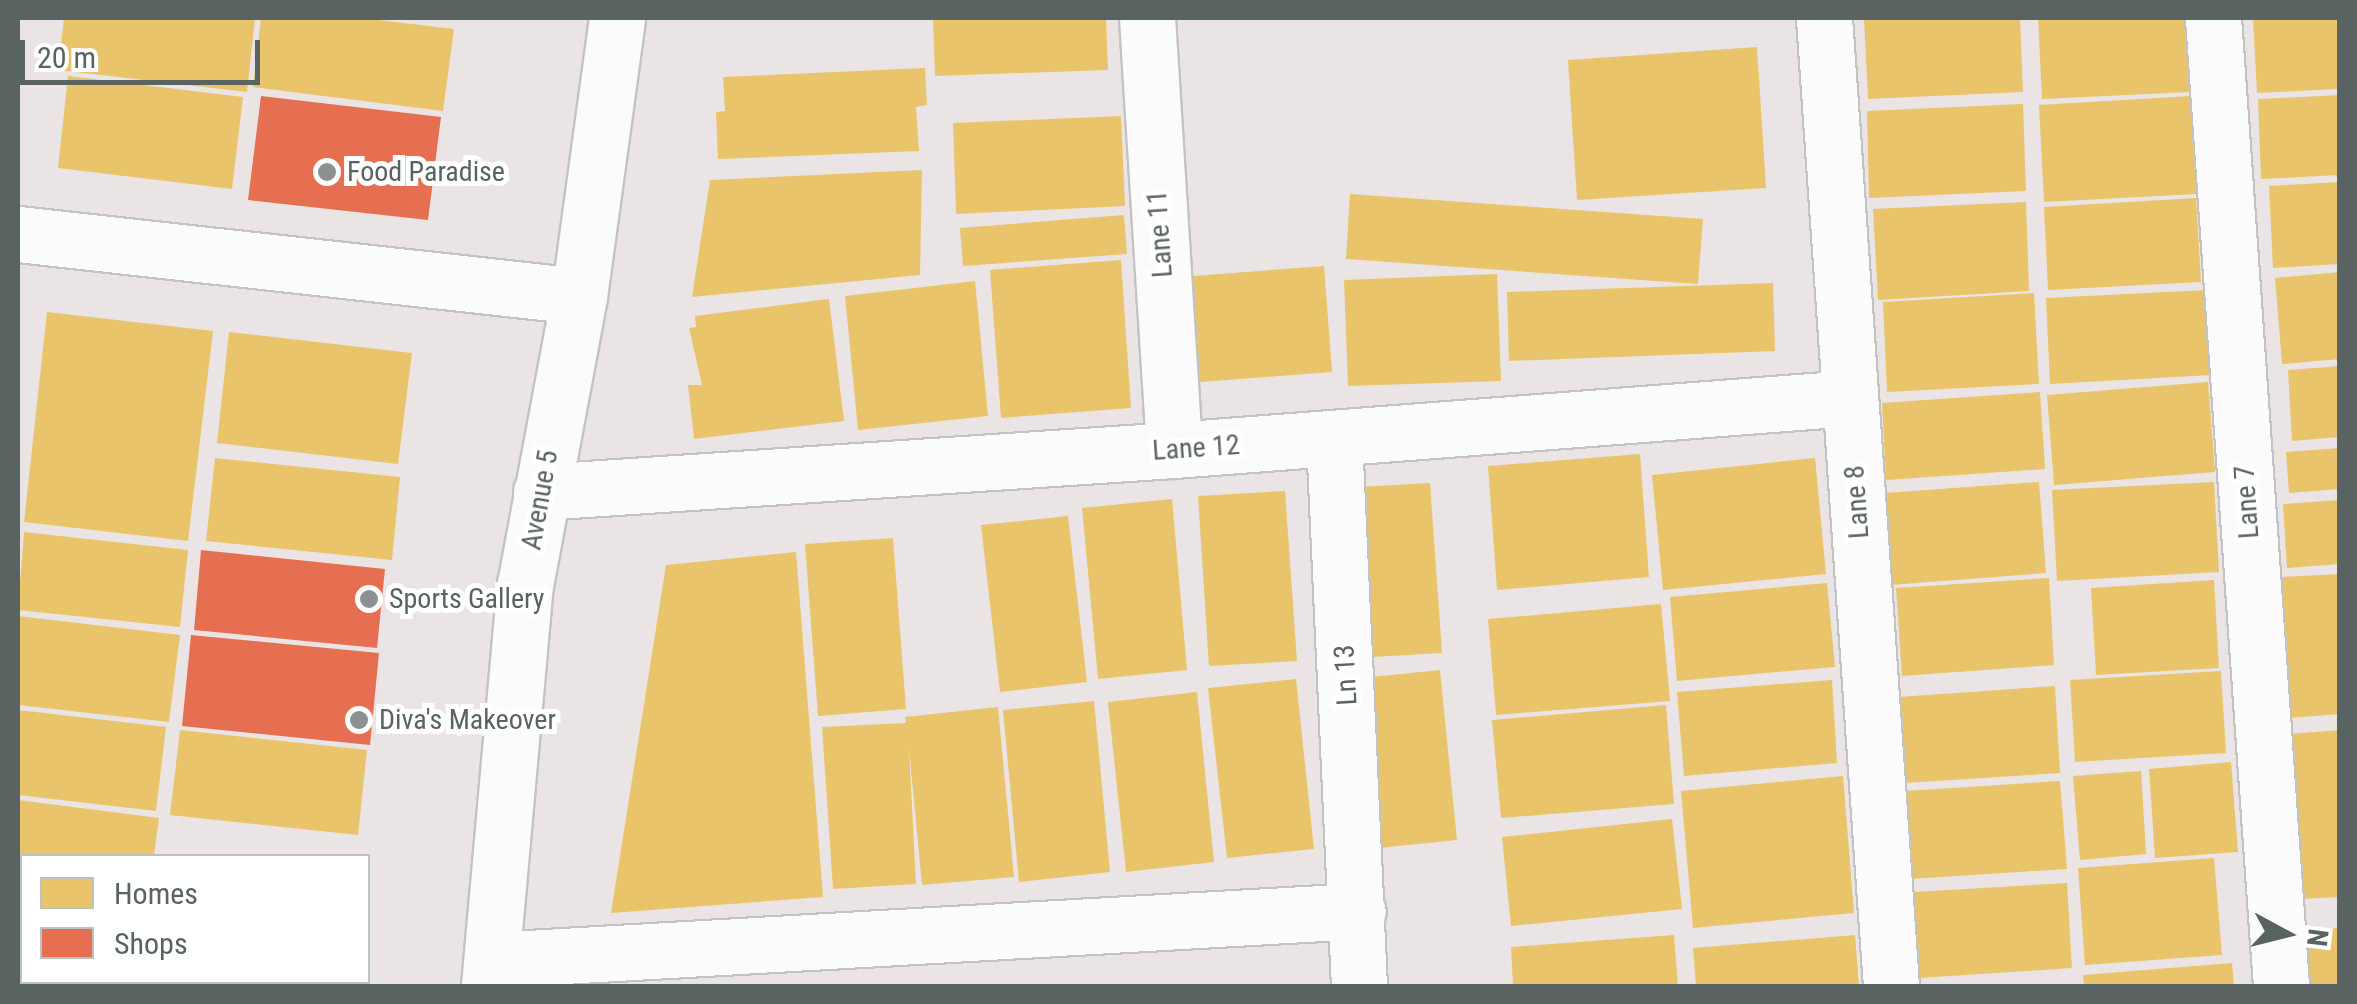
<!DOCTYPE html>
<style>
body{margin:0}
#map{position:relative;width:2357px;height:1004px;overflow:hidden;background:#eae5e4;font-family:"Roboto Condensed",sans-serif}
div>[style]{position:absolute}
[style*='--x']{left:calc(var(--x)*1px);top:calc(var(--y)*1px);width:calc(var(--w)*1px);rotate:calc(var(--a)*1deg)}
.homes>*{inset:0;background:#e9c46a}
.shops>*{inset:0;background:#e76f51}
.roads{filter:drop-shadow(2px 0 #c4c3c3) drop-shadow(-2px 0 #c4c3c3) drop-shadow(0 2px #c4c3c3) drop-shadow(0 -2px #c4c3c3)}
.minor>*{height:55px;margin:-27.5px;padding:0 27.5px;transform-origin:27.5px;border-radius:27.5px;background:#fcfbfb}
.tertiary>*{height:55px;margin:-27.5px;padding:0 27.5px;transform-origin:27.5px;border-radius:27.5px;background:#fcfbfb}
.dots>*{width:28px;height:28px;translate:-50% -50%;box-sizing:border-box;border:5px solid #fff;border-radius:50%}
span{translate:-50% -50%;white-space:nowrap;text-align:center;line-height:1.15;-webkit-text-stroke:10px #fff;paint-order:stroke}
.poi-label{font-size:28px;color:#596362}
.left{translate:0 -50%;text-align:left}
.street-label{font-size:28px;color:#596362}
.frame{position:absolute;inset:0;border:20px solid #596362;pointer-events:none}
.legend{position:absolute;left:20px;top:854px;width:350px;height:130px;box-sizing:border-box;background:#fff;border:2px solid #bdc1c0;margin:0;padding:12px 18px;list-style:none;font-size:30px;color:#596362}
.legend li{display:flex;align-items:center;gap:20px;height:50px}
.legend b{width:50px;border:2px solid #bdc1c0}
.north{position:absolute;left:2237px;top:884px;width:100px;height:100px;-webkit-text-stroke:8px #fff;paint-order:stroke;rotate:97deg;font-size:28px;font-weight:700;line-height:40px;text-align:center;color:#596362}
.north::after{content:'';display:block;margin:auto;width:35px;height:45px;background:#596362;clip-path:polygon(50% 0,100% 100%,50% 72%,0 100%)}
.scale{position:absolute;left:20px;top:40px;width:240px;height:45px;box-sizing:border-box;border:5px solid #596362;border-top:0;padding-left:12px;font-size:30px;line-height:35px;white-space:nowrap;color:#596362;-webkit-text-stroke:8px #fff;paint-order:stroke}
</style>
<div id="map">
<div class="homes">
<i style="clip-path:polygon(64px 18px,255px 18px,247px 92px,58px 70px)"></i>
<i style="clip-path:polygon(261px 18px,361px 18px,454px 29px,443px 111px,253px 87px)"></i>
<i style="clip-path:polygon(933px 18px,1106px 18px,1108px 70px,935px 76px)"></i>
<i style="clip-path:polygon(1864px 18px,2020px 18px,2023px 92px,1868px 99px)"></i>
<i style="clip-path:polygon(2038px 18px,2187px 18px,2190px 92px,2042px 99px)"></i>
<i style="clip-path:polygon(2253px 18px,2340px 18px,2340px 89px,2257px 93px)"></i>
<i style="clip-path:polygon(1757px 47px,1766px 188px,1577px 200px,1568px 60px)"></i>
<i style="clip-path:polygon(925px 68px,927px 105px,916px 107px,919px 151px,718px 159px,716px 112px,725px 111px,723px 77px)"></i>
<i style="clip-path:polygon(68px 76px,243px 97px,232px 189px,58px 168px)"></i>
<i style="clip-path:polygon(2340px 95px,2340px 175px,2261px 179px,2258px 99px)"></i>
<i style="clip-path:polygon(2191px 96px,2197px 194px,2044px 202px,2039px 105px)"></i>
<i style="clip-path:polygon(2023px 104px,2026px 191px,1869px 198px,1867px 111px)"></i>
<i style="clip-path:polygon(1121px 116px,1125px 206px,956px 214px,953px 123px)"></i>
<i style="clip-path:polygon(922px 170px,920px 275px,692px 297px,710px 180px)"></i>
<i style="clip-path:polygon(2340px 182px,2340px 264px,2273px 268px,2269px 186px)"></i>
<i style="clip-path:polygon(1350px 194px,1703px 219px,1698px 284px,1346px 259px)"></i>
<i style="clip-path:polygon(2196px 198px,2201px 282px,2048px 290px,2044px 207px)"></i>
<i style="clip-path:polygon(2026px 202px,2029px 291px,1878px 300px,1873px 209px)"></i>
<i style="clip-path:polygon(1124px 215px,1127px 254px,963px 266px,960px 228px)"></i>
<i style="clip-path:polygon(1121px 260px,1131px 408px,1001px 418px,990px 270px)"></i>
<i style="clip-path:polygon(1324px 266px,1332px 372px,1200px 382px,1193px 276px)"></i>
<i style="clip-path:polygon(2340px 272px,2340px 359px,2282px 364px,2275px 278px)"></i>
<i style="clip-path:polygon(1497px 274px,1501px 381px,1348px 386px,1344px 280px)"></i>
<i style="clip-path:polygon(975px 281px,988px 416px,858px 430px,845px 296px)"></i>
<i style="clip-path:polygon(1773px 283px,1775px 351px,1509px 361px,1507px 292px)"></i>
<i style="clip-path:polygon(2206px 290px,2211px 375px,2050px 384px,2046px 298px)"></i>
<i style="clip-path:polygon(2034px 293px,2039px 384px,1887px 392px,1883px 302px)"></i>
<i style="clip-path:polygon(829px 299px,844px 421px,694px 439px,688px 385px,702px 385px,689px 328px,696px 327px,695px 316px)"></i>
<i style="clip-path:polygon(47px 312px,213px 331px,188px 541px,24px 522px)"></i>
<i style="clip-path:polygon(229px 332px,412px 353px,398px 464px,217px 443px)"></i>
<i style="clip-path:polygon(2340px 366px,2340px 437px,2292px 441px,2288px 370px)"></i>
<i style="clip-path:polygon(2208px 382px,2215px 472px,2054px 485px,2047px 395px)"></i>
<i style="clip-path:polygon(2040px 392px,2045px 469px,1886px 480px,1882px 403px)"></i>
<i style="clip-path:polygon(2340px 448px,2340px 489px,2289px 493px,2286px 452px)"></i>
<i style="clip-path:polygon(1640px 454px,1649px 577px,1497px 590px,1488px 466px)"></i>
<i style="clip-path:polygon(215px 458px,400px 477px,392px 560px,206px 541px)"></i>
<i style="clip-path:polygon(1815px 458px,1826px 574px,1663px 590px,1652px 475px)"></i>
<i style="clip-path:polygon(2039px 482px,2046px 573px,1890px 585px,1884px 493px)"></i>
<i style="clip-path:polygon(2214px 482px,2219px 572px,2057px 581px,2052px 490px)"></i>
<i style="clip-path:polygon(1430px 483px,1442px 653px,1355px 658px,1342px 488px)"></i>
<i style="clip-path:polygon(1285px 491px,1297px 661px,1209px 666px,1198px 496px)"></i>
<i style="clip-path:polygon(1172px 499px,1187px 670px,1098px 679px,1082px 508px)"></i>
<i style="clip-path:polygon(2340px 500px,2340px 564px,2287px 568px,2283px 504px)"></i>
<i style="clip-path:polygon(1068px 516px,1087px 682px,1000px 692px,981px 525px)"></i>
<i style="clip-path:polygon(24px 532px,188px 550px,180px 627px,18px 610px)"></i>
<i style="clip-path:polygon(893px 538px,906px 709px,818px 716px,805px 544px)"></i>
<i style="clip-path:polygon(796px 552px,823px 897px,611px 913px,666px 565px)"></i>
<i style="clip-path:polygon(2340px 574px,2340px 714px,2289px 718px,2281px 577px)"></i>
<i style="clip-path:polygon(2049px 578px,2054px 665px,1902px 676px,1896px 588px)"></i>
<i style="clip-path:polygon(2214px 580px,2219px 668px,2096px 675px,2091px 588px)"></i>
<i style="clip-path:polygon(1827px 583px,1835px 667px,1677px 681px,1670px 597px)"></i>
<i style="clip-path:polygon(1661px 604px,1670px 701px,1496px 715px,1488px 619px)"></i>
<i style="clip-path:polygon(18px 616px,180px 635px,169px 722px,18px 705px)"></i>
<i style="clip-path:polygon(1440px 670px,1457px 840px,1369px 849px,1352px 679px)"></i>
<i style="clip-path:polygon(2221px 671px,2226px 753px,2075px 762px,2070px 680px)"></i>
<i style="clip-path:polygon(1296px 679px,1314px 849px,1227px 858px,1208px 688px)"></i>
<i style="clip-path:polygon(1832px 680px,1837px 763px,1684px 776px,1677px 692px)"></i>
<i style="clip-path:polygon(2055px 686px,2060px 773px,1905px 783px,1899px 697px)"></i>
<i style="clip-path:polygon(1197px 692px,1214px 862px,1126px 872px,1108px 702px)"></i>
<i style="clip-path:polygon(1094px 701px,1110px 872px,1019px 882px,1003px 710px)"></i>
<i style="clip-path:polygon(1666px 705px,1674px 804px,1501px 818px,1492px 720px)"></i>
<i style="clip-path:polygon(998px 707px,1014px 877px,922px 885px,909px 748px,916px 884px,833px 889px,822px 727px,906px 723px,905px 717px)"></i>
<i style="clip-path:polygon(18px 710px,166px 727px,156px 811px,18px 795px)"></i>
<i style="clip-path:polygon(180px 730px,367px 750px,358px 835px,170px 815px)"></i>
<i style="clip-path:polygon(2340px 730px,2340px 897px,2300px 899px,2288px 734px)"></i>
<i style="clip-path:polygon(2231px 762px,2238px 852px,2155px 858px,2149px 769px)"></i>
<i style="clip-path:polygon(2141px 771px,2146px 854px,2080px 860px,2073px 776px)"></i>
<i style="clip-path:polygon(1843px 776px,1854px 913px,1693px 928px,1681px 791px)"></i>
<i style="clip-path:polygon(2060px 781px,2067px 869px,1910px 879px,1905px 791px)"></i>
<i style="clip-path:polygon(18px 800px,159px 818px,154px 856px,22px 856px,22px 886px,18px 885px)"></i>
<i style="clip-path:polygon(1672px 819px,1682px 909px,1511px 926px,1502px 837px)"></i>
<i style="clip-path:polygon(2214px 858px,2222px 955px,2085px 965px,2078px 868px)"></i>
<i style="clip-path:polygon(2067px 883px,2072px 968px,1920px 978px,1914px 892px)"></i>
<i style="clip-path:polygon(2340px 928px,2340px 986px,2309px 986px,2306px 930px)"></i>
<i style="clip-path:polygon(1674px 935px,1678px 986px,1513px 986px,1511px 947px)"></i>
<i style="clip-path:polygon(1855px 935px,1859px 986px,1696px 986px,1693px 948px)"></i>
<i style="clip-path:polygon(2232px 963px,2234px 986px,2084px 986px,2083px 975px)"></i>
<i style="clip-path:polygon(18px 980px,52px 984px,52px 986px,18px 986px)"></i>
</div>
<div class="shops">
<i style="clip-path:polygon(261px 96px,441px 117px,428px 220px,248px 200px)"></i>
<i style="clip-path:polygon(201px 550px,385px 569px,377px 648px,194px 630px)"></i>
<i style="clip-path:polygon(191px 635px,379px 653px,370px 745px,182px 726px)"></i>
<i style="clip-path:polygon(171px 982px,332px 982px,354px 984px,170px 986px)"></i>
</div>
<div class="roads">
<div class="minor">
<i style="--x:1147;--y:18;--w:433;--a:86.4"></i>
<i style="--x:1824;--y:18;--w:970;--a:86.04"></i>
<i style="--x:2213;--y:18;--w:970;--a:85.98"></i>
<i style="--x:18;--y:234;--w:564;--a:6.31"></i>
<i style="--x:1334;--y:438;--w:549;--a:87.39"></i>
<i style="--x:541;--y:492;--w:634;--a:-3.8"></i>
<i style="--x:1174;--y:450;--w:678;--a:-4.4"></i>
<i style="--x:492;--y:960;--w:867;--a:-3.24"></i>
</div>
<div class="tertiary">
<i style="--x:489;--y:986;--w:403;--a:-84.9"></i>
<i style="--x:525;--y:585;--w:294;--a:-79.4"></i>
<i style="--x:579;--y:296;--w:281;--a:-82.2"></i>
</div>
</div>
<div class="dots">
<i style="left:327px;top:172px;background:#8c9090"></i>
<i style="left:369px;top:599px;background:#8c9090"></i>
<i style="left:359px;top:720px;background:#8c9090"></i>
</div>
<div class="poi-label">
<span class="left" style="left:347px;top:172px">Food Paradise</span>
<span class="left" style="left:389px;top:599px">Sports Gallery</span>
<span class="left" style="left:379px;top:720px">Diva's Makeover</span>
</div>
<div class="street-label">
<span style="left:1160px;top:234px;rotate:-94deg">Lane 11</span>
<span style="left:1196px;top:448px;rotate:-4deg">Lane 12</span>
<span style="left:540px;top:500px;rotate:-80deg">Avenue 5</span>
<span style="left:1857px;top:502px;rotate:-94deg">Lane 8</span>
<span style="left:2247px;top:502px;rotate:-94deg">Lane 7</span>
<span style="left:1346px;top:675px;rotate:-93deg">Ln 13</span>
</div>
<div class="frame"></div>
<ul class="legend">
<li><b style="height:28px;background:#e9c46a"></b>Homes</li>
<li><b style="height:28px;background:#e76f51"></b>Shops</li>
</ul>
<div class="north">N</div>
<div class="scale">20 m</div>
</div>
